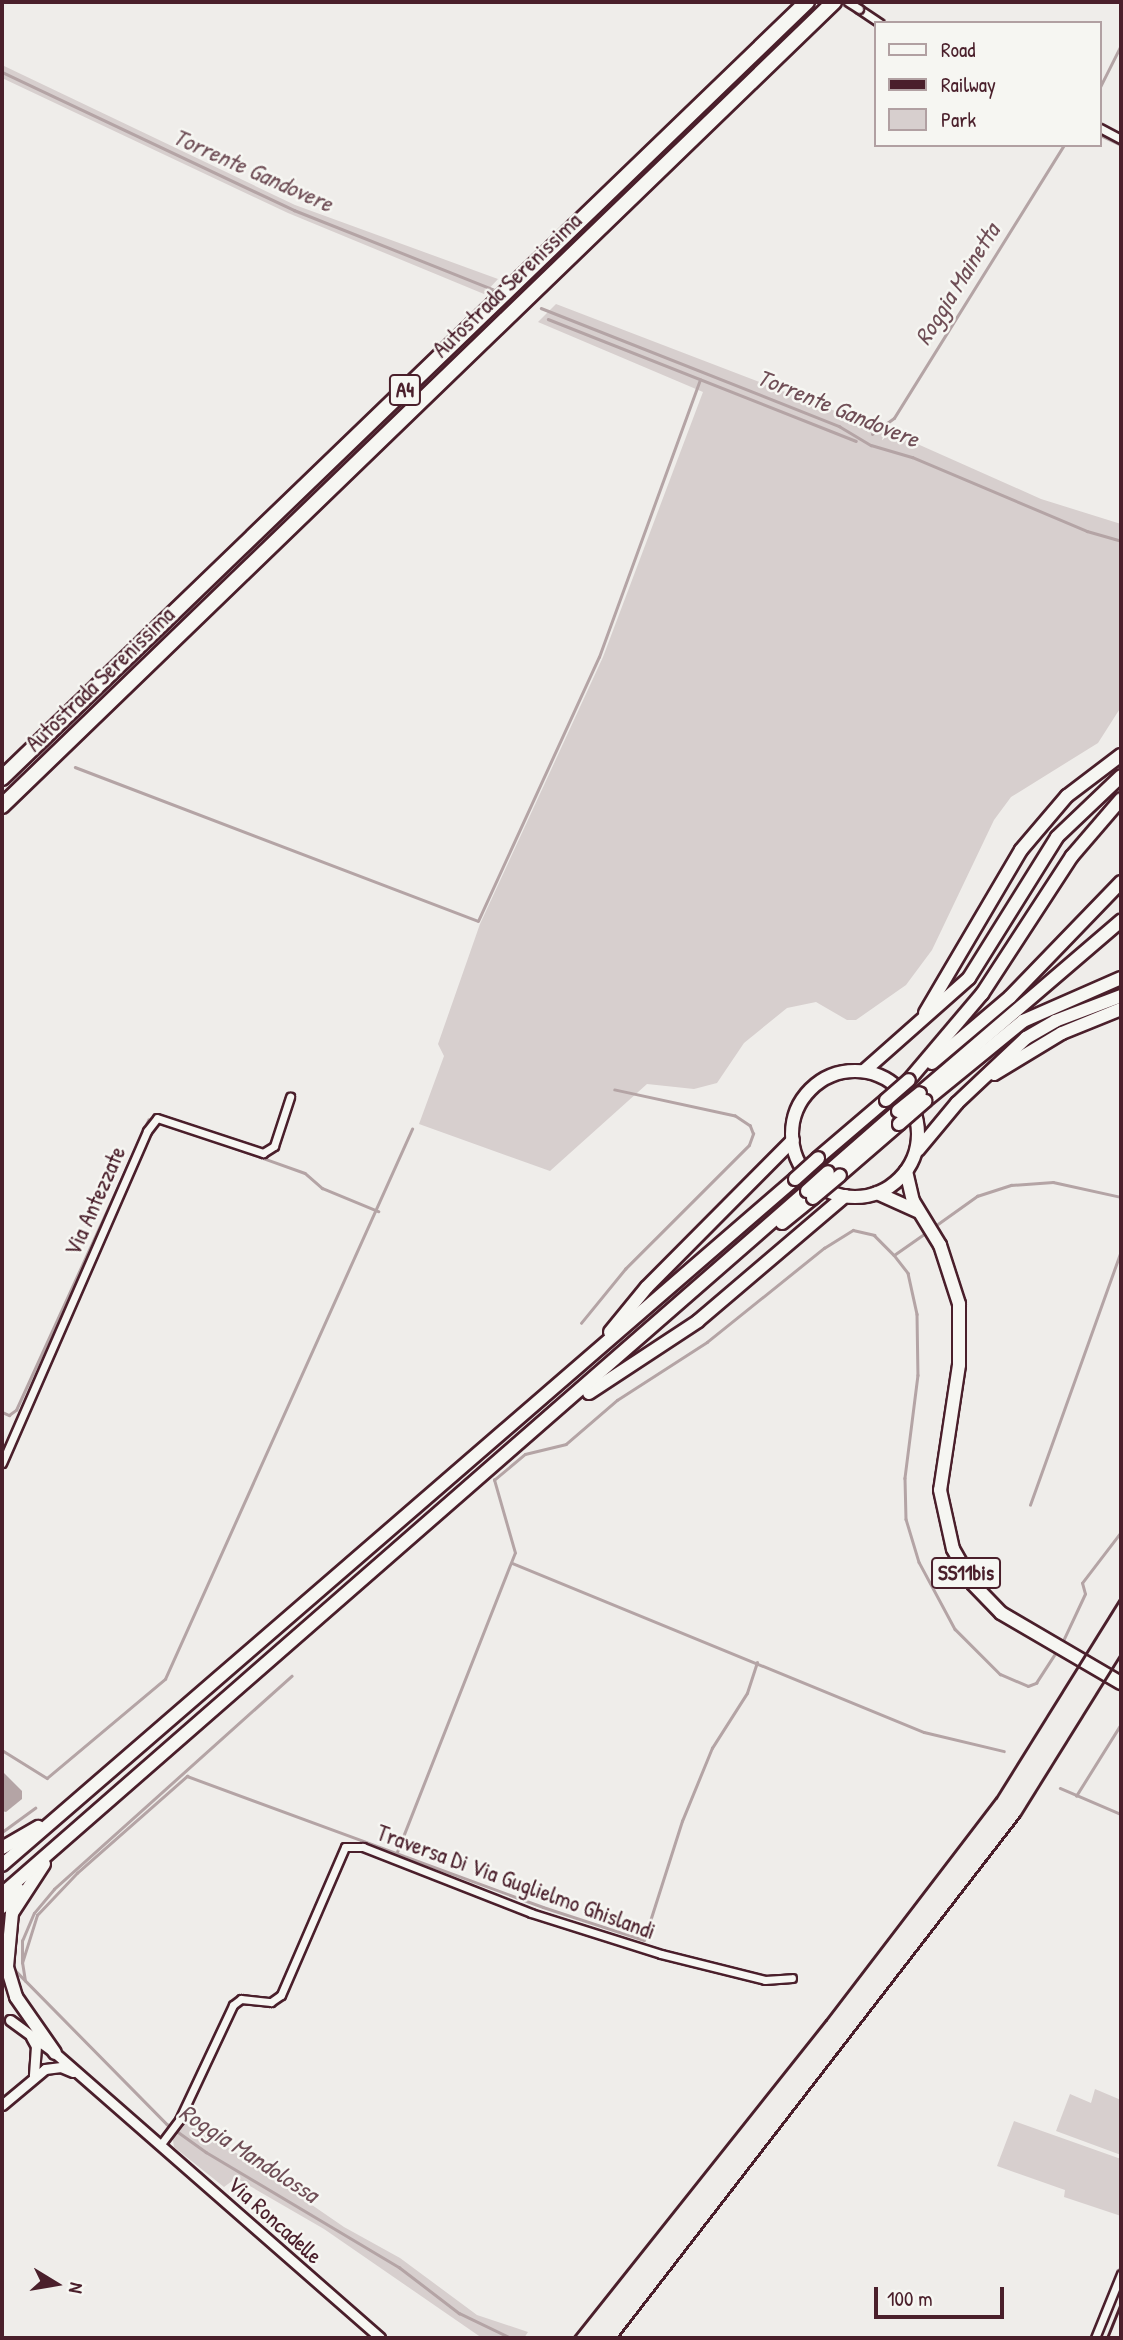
<!DOCTYPE html>
<style>
body{margin:0}
#map{position:relative;width:1123px;height:2340px;overflow:hidden;background:#efedea;font-family:"Patrick Hand",sans-serif}
div>[style]{position:absolute}
[style*='--x']{left:calc(var(--x)*1px);top:calc(var(--y)*1px);width:calc(var(--w)*1px);rotate:calc(var(--a)*1deg)}
.green>*{inset:0;background:#d7cfce}
.water>*{inset:0;background:#b4a4a5}
.stream>*{height:2.5px;margin:-1.25px;padding:0 1.25px;transform-origin:1.25px;border-radius:1.25px;background:#b4a4a5}
.roads{filter:drop-shadow(2px 0 #4a1f2b) drop-shadow(-2px 0 #4a1f2b) drop-shadow(0 2px #4a1f2b) drop-shadow(0 -2px #4a1f2b)}
.minor>*{height:7px;margin:-3.5px;padding:0 3.5px;transform-origin:3.5px;border-radius:3.5px;background:#f6f6f2}
.tertiary>*{height:9px;margin:-4.5px;padding:0 4.5px;transform-origin:4.5px;border-radius:4.5px;background:#f6f6f2}
.primary>*{height:12px;margin:-6px;padding:0 6px;transform-origin:6px;border-radius:6px;background:#f6f6f2}
.trunk>*{height:12px;margin:-6px;padding:0 6px;transform-origin:6px;border-radius:6px;background:#f6f6f2}
.trunk>.ring{margin:-6px;padding:0;box-sizing:content-box;background:none;border:12px solid #f6f6f2;border-radius:50%}
.motorway>*{height:14px;margin:-7px;padding:0 7px;transform-origin:7px;border-radius:7px;background:#f6f6f2}
.rail>*{height:2.5px;margin:-1.25px;padding:0 1.25px;transform-origin:1.25px;border-radius:1.25px;background:#4a1f2b}
.bridges{filter:drop-shadow(2px 0 #4a1f2b) drop-shadow(-2px 0 #4a1f2b) drop-shadow(0 2px #4a1f2b) drop-shadow(0 -2px #4a1f2b)}
.minor-bridge>*{height:7px;margin:-3.5px;padding:0 3.5px;transform-origin:3.5px;border-radius:3.5px;background:#f6f6f2}
.trunk-bridge>*{height:12px;margin:-6px;padding:0 6px;transform-origin:6px;border-radius:6px;background:#f6f6f2}
span{translate:-50% -50%;white-space:nowrap;text-align:center;line-height:1.15;-webkit-text-stroke:5px #f6f6f2;paint-order:stroke}
.shield-label span{padding:2px 5px;background:#f6f6f2;border:2px solid;border-radius:5px;-webkit-text-stroke-width:0}
.shield-label{font-size:21px;color:#4a1f2b;font-weight:700}
.street-label{font-size:23px;color:#4a1f2b}
.water-label{font-size:24px;color:#6f4e56;font-style:italic}
.frame{position:absolute;inset:0;border:4px solid #4a1f2b;pointer-events:none}
.legend{position:absolute;left:874px;top:21px;width:228px;height:126px;box-sizing:border-box;background:#f6f6f2;border:2px solid #b1a0a2;margin:0;padding:9px 12px;list-style:none;font-size:21px;color:#4a1f2b}
.legend li{display:flex;align-items:center;gap:14px;height:35px}
.legend b{width:35px;border:2px solid #b1a0a2}
.north{position:absolute;left:21px;top:2249px;width:70px;height:70px;-webkit-text-stroke:5px #f6f6f2;paint-order:stroke;rotate:101deg;font-size:19px;font-weight:700;line-height:28px;text-align:center;color:#4a1f2b}
.north::after{content:'';display:block;margin:auto;width:24px;height:32px;background:#4a1f2b;clip-path:polygon(50% 0,100% 100%,50% 72%,0 100%)}
.scale{position:absolute;left:874px;top:2287px;width:130px;height:32px;box-sizing:border-box;border:4px solid #4a1f2b;border-top:0;padding-left:9px;font-size:21px;line-height:24px;white-space:nowrap;color:#4a1f2b;-webkit-text-stroke:5px #f6f6f2;paint-order:stroke}
</style>
<div id="map">
<div class="green">
<i style="clip-path:polygon(2px 65px,295px 205px,498px 279px,484px 294px,288px 213px,2px 78px)"></i>
<i style="clip-path:polygon(556px 304px,895px 434px,1041px 499px,1121px 524px,1121px 707px,1098px 743px,1011px 797px,994px 820px,932px 950px,906px 985px,856px 1020px,847px 1020px,816px 1002px,787px 1008px,744px 1043px,717px 1083px,694px 1089px,647px 1084px,550px 1171px,419px 1124px,444px 1056px,438px 1044px,480px 924px,603px 657px,703px 392px,538px 322px)"></i>
<i style="clip-path:polygon(1095px 2089px,1121px 2100px,1121px 2155px,1056px 2131px,1070px 2094px,1091px 2103px)"></i>
<i style="clip-path:polygon(184px 2117px,344px 2227px,400px 2258px,477px 2315px,528px 2332px,524px 2338px,482px 2338px,324px 2229px,236px 2178px,224px 2187px,174px 2147px,172px 2134px)"></i>
<i style="clip-path:polygon(1014px 2121px,1121px 2159px,1121px 2216px,1064px 2197px,1065px 2190px,997px 2166px)"></i>
</div>
<div class="water">
<i style="clip-path:polygon(2px 1771px,22px 1791px,22px 1799px,6px 1812px,2px 1811px)"></i>
</div>
<div class="stream">
<i style="--x:2;--y:72;--w:323;--a:25.3"></i>
<i style="--x:294;--y:210;--w:216;--a:21.7"></i>
<i style="--x:1100;--y:87;--w:47;--a:-63.4"></i>
<i style="--x:1100;--y:135;--w:23;--a:25"></i>
<i style="--x:541;--y:308;--w:321;--a:21.6"></i>
<i style="--x:839;--y:426;--w:37;--a:31"></i>
<i style="--x:871;--y:445;--w:43;--a:16.3"></i>
<i style="--x:912;--y:457;--w:190;--a:22.9"></i>
<i style="--x:1087;--y:531;--w:35;--a:16"></i>
<i style="--x:548;--y:319;--w:331;--a:21.6"></i>
<i style="--x:872;--y:434;--w:27;--a:-36"></i>
<i style="--x:894;--y:418;--w:322;--a:-58.1"></i>
<i style="--x:75;--y:767;--w:431;--a:20.9"></i>
<i style="--x:478;--y:921;--w:290;--a:-65.4"></i>
<i style="--x:599;--y:657;--w:295;--a:-70"></i>
<i style="--x:232;--y:1147;--w:77;--a:19.6"></i>
<i style="--x:305;--y:1173;--w:23;--a:41"></i>
<i style="--x:322;--y:1188;--w:61;--a:22.3"></i>
<i style="--x:935;--y:1226;--w:52;--a:-35.5"></i>
<i style="--x:977;--y:1196;--w:36;--a:-18"></i>
<i style="--x:1011;--y:1185;--w:42;--a:-4.1"></i>
<i style="--x:1053;--y:1182;--w:70;--a:12.4"></i>
<i style="--x:894;--y:1255;--w:23;--a:52"></i>
<i style="--x:908;--y:1273;--w:42;--a:77.6"></i>
<i style="--x:917;--y:1314;--w:61;--a:89.1"></i>
<i style="--x:918;--y:1375;--w:104;--a:97.2"></i>
<i style="--x:905;--y:1478;--w:41;--a:88.6"></i>
<i style="--x:906;--y:1519;--w:45;--a:73.2"></i>
<i style="--x:919;--y:1562;--w:76;--a:61.8"></i>
<i style="--x:955;--y:1629;--w:64;--a:45"></i>
<i style="--x:1000;--y:1674;--w:30;--a:23"></i>
<i style="--x:1028;--y:1686;--w:9;--a:-21"></i>
<i style="--x:1036;--y:1683;--w:37;--a:-57"></i>
<i style="--x:581;--y:1323;--w:70;--a:-50.8"></i>
<i style="--x:625;--y:1269;--w:175;--a:-45"></i>
<i style="--x:749;--y:1145;--w:12;--a:-70"></i>
<i style="--x:753;--y:1134;--w:9;--a:-111"></i>
<i style="--x:750;--y:1126;--w:18;--a:-146"></i>
<i style="--x:735;--y:1116;--w:123;--a:-167.8"></i>
<i style="--x:2;--y:1412;--w:8;--a:23"></i>
<i style="--x:9;--y:1415;--w:9;--a:-36"></i>
<i style="--x:16;--y:1410;--w:319;--a:-65.5"></i>
<i style="--x:1030;--y:1505;--w:270;--a:-70.3"></i>
<i style="--x:512;--y:1563;--w:445;--a:22.3"></i>
<i style="--x:924;--y:1732;--w:82;--a:13.4"></i>
<i style="--x:1062;--y:1643;--w:54;--a:-64.9"></i>
<i style="--x:1085;--y:1594;--w:11;--a:-105"></i>
<i style="--x:1082;--y:1583;--w:64;--a:-52.6"></i>
<i style="--x:2;--y:1750;--w:53;--a:31.9"></i>
<i style="--x:47;--y:1778;--w:154;--a:-40"></i>
<i style="--x:165;--y:1679;--w:603;--a:-65.82"></i>
<i style="--x:1060;--y:1788;--w:66;--a:23.1"></i>
<i style="--x:1076;--y:1796;--w:85;--a:-58"></i>
<i style="--x:2;--y:1832;--w:41;--a:-36"></i>
<i style="--x:397;--y:1852;--w:321;--a:-68.5"></i>
<i style="--x:515;--y:1553;--w:76;--a:-106"></i>
<i style="--x:494;--y:1480;--w:40;--a:-40"></i>
<i style="--x:525;--y:1454;--w:42;--a:-13.7"></i>
<i style="--x:566;--y:1444;--w:67;--a:-40.8"></i>
<i style="--x:617;--y:1400;--w:107;--a:-32.8"></i>
<i style="--x:707;--y:1342;--w:150;--a:-38.8"></i>
<i style="--x:824;--y:1248;--w:34;--a:-32"></i>
<i style="--x:853;--y:1230;--w:22;--a:13"></i>
<i style="--x:874;--y:1235;--w:28;--a:45"></i>
<i style="--x:894;--y:1255;--w:40;--a:-34.9"></i>
<i style="--x:22;--y:1962;--w:21;--a:-90"></i>
<i style="--x:22;--y:1941;--w:30;--a:-67"></i>
<i style="--x:34;--y:1913;--w:31;--a:-50"></i>
<i style="--x:54;--y:1889;--w:319;--a:-41.9"></i>
<i style="--x:12;--y:1967;--w:221;--a:45.4"></i>
<i style="--x:167;--y:2124;--w:48;--a:35.7"></i>
<i style="--x:206;--y:2152;--w:225;--a:30.8"></i>
<i style="--x:399;--y:2267;--w:76;--a:37.5"></i>
<i style="--x:459;--y:2313;--w:58;--a:25.7"></i>
<i style="--x:25;--y:1981;--w:18;--a:-99"></i>
<i style="--x:22;--y:1963;--w:50;--a:-72.6"></i>
<i style="--x:37;--y:1915;--w:58;--a:-46.4"></i>
<i style="--x:77;--y:1873;--w:147;--a:-41.4"></i>
<i style="--x:187;--y:1776;--w:379;--a:20.2"></i>
<i style="--x:543;--y:1907;--w:106;--a:18.1"></i>
<i style="--x:644;--y:1940;--w:125;--a:-72.3"></i>
<i style="--x:682;--y:1821;--w:79;--a:-67.7"></i>
<i style="--x:712;--y:1748;--w:65;--a:-57.5"></i>
<i style="--x:747;--y:1693;--w:32;--a:-72"></i>
</div>
<div class="roads">
<div class="minor">
<i style="--x:859;--y:9;--w:25;--a:34"></i>
<i style="--x:1100;--y:128;--w:24;--a:28"></i>
<i style="--x:2;--y:1463;--w:362;--a:-66.4"></i>
<i style="--x:147;--y:1131;--w:16;--a:-52"></i>
<i style="--x:157;--y:1118;--w:112;--a:18.3"></i>
<i style="--x:263;--y:1153;--w:13;--a:-32"></i>
<i style="--x:274;--y:1146;--w:52;--a:-71.9"></i>
<i style="--x:161;--y:2144;--w:30;--a:-53"></i>
<i style="--x:179;--y:2120;--w:127;--a:-64.8"></i>
<i style="--x:233;--y:2005;--w:10;--a:-37"></i>
<i style="--x:241;--y:1999;--w:30;--a:6"></i>
<i style="--x:271;--y:2002;--w:12;--a:-35"></i>
<i style="--x:281;--y:1995;--w:161;--a:-66.6"></i>
<i style="--x:345;--y:1847;--w:18;--a:0"></i>
<i style="--x:363;--y:1847;--w:180;--a:21.4"></i>
<i style="--x:531;--y:1913;--w:136;--a:17.5"></i>
<i style="--x:661;--y:1954;--w:107;--a:14"></i>
<i style="--x:765;--y:1980;--w:27;--a:-4"></i>
<i style="--x:1095;--y:2338;--w:69;--a:-67.9"></i>
</div>
<div class="tertiary">
<i style="--x:10;--y:2020;--w:56;--a:36.3"></i>
<i style="--x:55;--y:2053;--w:432;--a:41.2"></i>
<i style="--x:31;--y:2037;--w:10;--a:61"></i>
<i style="--x:36;--y:2046;--w:30;--a:94"></i>
<i style="--x:2;--y:2105;--w:56;--a:-39.9"></i>
<i style="--x:45;--y:2069;--w:16;--a:-7"></i>
<i style="--x:61;--y:2067;--w:13;--a:23"></i>
</div>
<div class="primary">
<i style="--x:906;--y:1171;--w:31;--a:77"></i>
<i style="--x:913;--y:1201;--w:52;--a:58.5"></i>
<i style="--x:940;--y:1245;--w:62;--a:72.1"></i>
<i style="--x:959;--y:1304;--w:61;--a:90"></i>
<i style="--x:959;--y:1365;--w:126;--a:98.6"></i>
<i style="--x:940;--y:1490;--w:60;--a:77.6"></i>
<i style="--x:953;--y:1549;--w:40;--a:60.3"></i>
<i style="--x:973;--y:1584;--w:40;--a:46"></i>
<i style="--x:1001;--y:1613;--w:139;--a:30.3"></i>
<i style="--x:877;--y:1193;--w:44;--a:24.2"></i>
</div>
<div class="trunk">
<i style="--x:925;--y:1013;--w:189;--a:-59.5"></i>
<i style="--x:1021;--y:850;--w:71;--a:-49.6"></i>
<i style="--x:1067;--y:796;--w:68;--a:-37.2"></i>
<i style="--x:932;--y:1063;--w:102;--a:-40.2"></i>
<i style="--x:1010;--y:997;--w:160;--a:-46"></i>
<i style="--x:864;--y:1071;--w:140;--a:-41.5"></i>
<i style="--x:969;--y:978;--w:166;--a:-58"></i>
<i style="--x:1057;--y:837;--w:88;--a:-43.6"></i>
<i class="ring" style="left:792px;top:1071px;width:114px;height:114px"></i>
<i style="--x:994;--y:1074;--w:79;--a:-31.1"></i>
<i style="--x:1062;--y:1033;--w:64;--a:-22.1"></i>
<i style="--x:909;--y:1080;--w:113;--a:-49.7"></i>
<i style="--x:982;--y:994;--w:165;--a:-56.9"></i>
<i style="--x:1072;--y:856;--w:75;--a:-49.3"></i>
<i style="--x:920;--y:1093;--w:265;--a:-40.6"></i>
<i style="--x:925;--y:1101;--w:127;--a:-39.2"></i>
<i style="--x:1023;--y:1021;--w:107;--a:-23.7"></i>
<i style="--x:918;--y:1150;--w:61;--a:-50.3"></i>
<i style="--x:957;--y:1103;--w:95;--a:-43.3"></i>
<i style="--x:1026;--y:1038;--w:34;--a:-30"></i>
<i style="--x:1055;--y:1021;--w:71;--a:-20.7"></i>
<i style="--x:818;--y:1158;--w:89;--a:-40.5"></i>
<i style="--x:828;--y:1172;--w:93;--a:-41.1"></i>
<i style="--x:840;--y:1175;--w:78;--a:-40.8"></i>
<i style="--x:782;--y:1223;--w:40;--a:-39"></i>
<i style="--x:610;--y:1332;--w:58;--a:-50.6"></i>
<i style="--x:647;--y:1287;--w:207;--a:-45.2"></i>
<i style="--x:589;--y:1393;--w:131;--a:-33.4"></i>
<i style="--x:698;--y:1321;--w:193;--a:-40.4"></i>
<i style="--x:2;--y:1848;--w:42;--a:-30.3"></i>
<i style="--x:44;--y:1864;--w:59;--a:123.1"></i>
<i style="--x:12;--y:1913;--w:54;--a:95.3"></i>
<i style="--x:7;--y:1967;--w:31;--a:73"></i>
<i style="--x:16;--y:1997;--w:68;--a:55.1"></i>
<i style="--x:2;--y:1865;--w:1049;--a:-40.86"></i>
<i style="--x:2;--y:1894;--w:1069;--a:-41.13"></i>
<i style="--x:2;--y:1907;--w:24;--a:-48"></i>
</div>
<div class="motorway">
<i style="--x:2;--y:778;--w:1118;--a:-43.95"></i>
<i style="--x:2;--y:806;--w:1157;--a:-44.02"></i>
</div>
</div>
<div class="rail">
<i style="--x:573;--y:2338;--w:406;--a:-51.5"></i>
<i style="--x:826;--y:2020;--w:280;--a:-52.6"></i>
<i style="--x:996;--y:1798;--w:237;--a:-58.1"></i>
<i style="--x:617;--y:2338;--w:659;--a:-52.33"></i>
<i style="--x:1020;--y:1816;--w:191;--a:-58.1"></i>
<i style="--x:1107;--y:2338;--w:37;--a:-68"></i>
</div>
<div class="bridges">
<div class="minor-bridge">
<i style="--x:848;--y:2;--w:13;--a:32"></i>
</div>
<div class="trunk-bridge">
<i style="--x:886;--y:1100;--w:30;--a:-41"></i>
<i style="--x:898;--y:1111;--w:28;--a:-39"></i>
<i style="--x:899;--y:1124;--w:35;--a:-41"></i>
<i style="--x:795;--y:1179;--w:31;--a:-42"></i>
<i style="--x:807;--y:1191;--w:28;--a:-42"></i>
<i style="--x:813;--y:1198;--w:35;--a:-40"></i>
</div>
</div>
<div class="shield-label">
<span style="left:405px;top:390px">A4</span>
<span style="left:966px;top:1573px">SS11bis</span>
</div>
<div class="street-label">
<span style="left:507px;top:285px;rotate:-44deg">Autostrada Serenissima</span>
<span style="left:100px;top:679px;rotate:-44deg">Autostrada Serenissima</span>
<span style="left:95px;top:1201px;rotate:-66deg">Via Antezzate</span>
<span style="left:516px;top:1882px;rotate:20deg">Traversa Di Via Guglielmo Ghislandi</span>
<span style="left:275px;top:2220px;rotate:42deg">Via Roncadelle</span>
</div>
<div class="water-label">
<span style="left:253px;top:170px;rotate:24deg">Torrente Gandovere</span>
<span style="left:957px;top:284px;rotate:-58deg">Roggia Mainetta</span>
<span style="left:838px;top:408px;rotate:22deg">Torrente Gandovere</span>
<span style="left:249px;top:2153px;rotate:33deg">Roggia Mandolossa</span>
</div>
<div class="frame"></div>
<ul class="legend">
<li><b style="height:9px;background:#f6f6f2"></b>Road</li>
<li><b style="height:9px;background:#4a1f2b"></b>Railway</li>
<li><b style="height:19px;background:#d7cfce"></b>Park</li>
</ul>
<div class="north">N</div>
<div class="scale">100 m</div>
</div>
